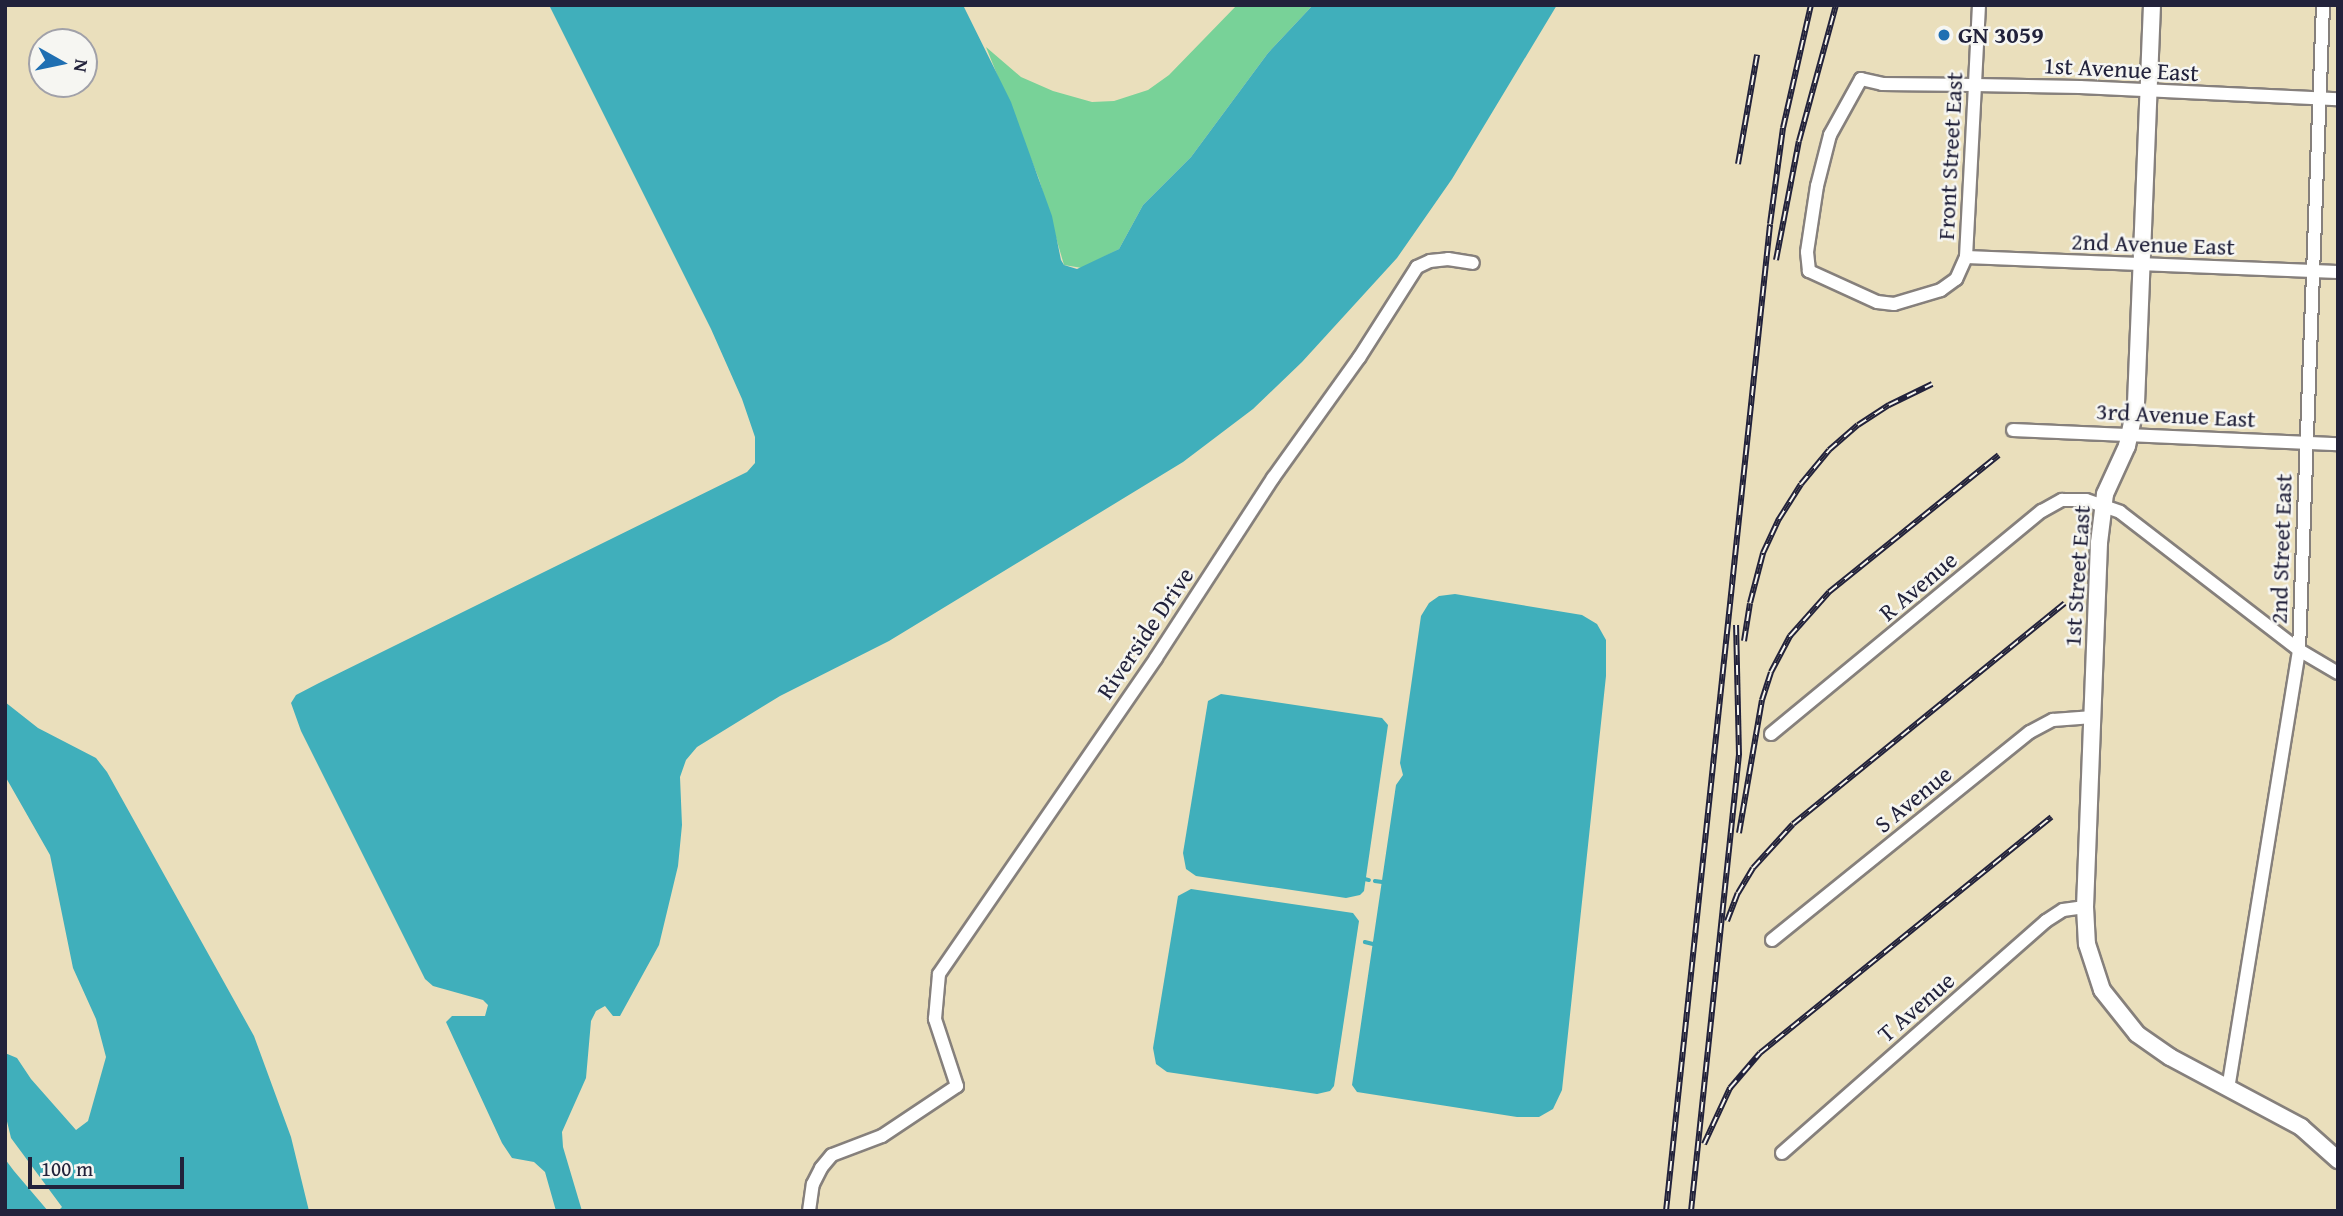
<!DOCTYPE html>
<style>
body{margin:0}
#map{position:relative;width:2343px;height:1216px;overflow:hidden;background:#eadfbc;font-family:"Gentium Book Plus",serif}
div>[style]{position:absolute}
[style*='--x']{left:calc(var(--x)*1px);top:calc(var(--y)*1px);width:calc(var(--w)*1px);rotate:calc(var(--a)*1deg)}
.green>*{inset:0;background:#78d298}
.water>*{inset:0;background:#40afbb}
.stream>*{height:3.5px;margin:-1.75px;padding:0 1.75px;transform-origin:1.75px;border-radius:1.75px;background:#40afbb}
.roads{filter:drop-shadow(2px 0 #86807c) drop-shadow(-2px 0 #86807c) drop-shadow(0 2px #86807c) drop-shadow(0 -2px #86807c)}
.minor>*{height:12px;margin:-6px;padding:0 6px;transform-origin:6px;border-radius:6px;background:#fff}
.major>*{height:16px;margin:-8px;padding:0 8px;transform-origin:8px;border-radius:8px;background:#fff}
.rail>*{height:6px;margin-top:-3px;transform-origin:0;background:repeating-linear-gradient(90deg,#f6f6f2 0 10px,#22223b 0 20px);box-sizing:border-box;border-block:2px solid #22223b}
.dots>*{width:19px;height:19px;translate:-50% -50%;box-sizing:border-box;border:4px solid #f6f6f2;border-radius:50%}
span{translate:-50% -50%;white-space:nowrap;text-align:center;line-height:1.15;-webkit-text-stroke:5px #f6f6f2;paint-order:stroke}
.poi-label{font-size:24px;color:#22223b;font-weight:700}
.left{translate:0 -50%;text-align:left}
.street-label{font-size:24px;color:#22223b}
.frame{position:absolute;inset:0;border:7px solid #22223b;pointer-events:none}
.north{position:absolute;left:28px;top:28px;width:70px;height:70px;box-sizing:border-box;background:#f6f6f2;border:2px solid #a1a1a9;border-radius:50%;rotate:99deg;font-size:19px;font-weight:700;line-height:28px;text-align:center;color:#22223b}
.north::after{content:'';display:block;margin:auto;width:24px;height:32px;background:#1f6fb2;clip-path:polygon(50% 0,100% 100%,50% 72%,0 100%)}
.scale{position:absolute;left:28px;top:1157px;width:156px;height:32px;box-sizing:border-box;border:4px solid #22223b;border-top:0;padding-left:9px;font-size:21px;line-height:24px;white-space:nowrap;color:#22223b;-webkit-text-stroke:5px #f6f6f2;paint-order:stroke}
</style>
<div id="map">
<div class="green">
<i style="clip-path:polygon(1237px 5px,1313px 5px,1268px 53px,1191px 157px,1143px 205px,1119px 249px,1082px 268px,1064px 265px,1039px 179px,986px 47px,1021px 77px,1053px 91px,1092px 102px,1114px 101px,1148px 90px,1169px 75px)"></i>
</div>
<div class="water">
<i style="clip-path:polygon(549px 5px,963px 5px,1011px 102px,1052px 216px,1061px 260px,1064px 265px,1077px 269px,1119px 249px,1143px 205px,1191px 157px,1268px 53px,1313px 5px,1557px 5px,1452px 179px,1397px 258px,1302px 362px,1253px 409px,1183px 462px,1101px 512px,889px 641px,780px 696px,697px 747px,686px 760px,680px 777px,682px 825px,678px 866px,659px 945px,620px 1016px,613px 1016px,605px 1006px,596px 1011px,591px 1021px,586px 1078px,562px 1132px,563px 1147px,582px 1211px,556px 1211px,545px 1172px,534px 1162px,512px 1158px,502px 1143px,446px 1022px,452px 1016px,485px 1016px,488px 1005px,483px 1000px,433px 986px,425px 979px,301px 731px,291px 703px,296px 695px,319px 683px,747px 472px,755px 463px,755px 437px,742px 399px,711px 329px)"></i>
<i style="clip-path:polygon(1455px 594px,1582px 615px,1597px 624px,1606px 640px,1606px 676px,1562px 1090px,1553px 1109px,1539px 1117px,1517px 1117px,1357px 1092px,1352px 1085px,1396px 785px,1403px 775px,1400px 763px,1421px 616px,1429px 603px,1439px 596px)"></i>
<i style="clip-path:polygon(1221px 694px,1382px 718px,1388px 725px,1364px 891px,1360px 895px,1346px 898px,1196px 876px,1186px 869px,1183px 853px,1208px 701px)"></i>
<i style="clip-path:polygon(5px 702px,38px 728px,96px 758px,107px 772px,254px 1036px,291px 1137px,309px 1211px,58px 1211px,62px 1207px,11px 1138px,5px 1113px,5px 1053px,17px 1058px,31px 1079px,76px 1130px,88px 1121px,106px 1057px,96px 1019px,73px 968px,50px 855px,5px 776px)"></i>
<i style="clip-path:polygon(1191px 889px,1353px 913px,1359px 921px,1334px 1086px,1330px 1091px,1317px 1094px,1167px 1072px,1156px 1064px,1153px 1048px,1178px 896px)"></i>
<i style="clip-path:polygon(5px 1159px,14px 1171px,48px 1211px,5px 1211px)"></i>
</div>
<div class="stream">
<i style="--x:1365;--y:879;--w:4;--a:14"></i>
<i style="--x:1375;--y:881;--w:7;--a:8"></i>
<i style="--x:1365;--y:942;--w:8;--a:14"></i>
</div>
<div class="roads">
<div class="minor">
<i style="--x:1979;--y:5;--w:80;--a:92.9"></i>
<i style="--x:1975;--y:85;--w:172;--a:93"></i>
<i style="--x:1966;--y:257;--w:24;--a:114"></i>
<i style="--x:1956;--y:279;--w:19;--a:144"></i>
<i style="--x:1941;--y:290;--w:49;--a:163.4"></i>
<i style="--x:1894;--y:304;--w:17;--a:-173"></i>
<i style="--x:1877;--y:302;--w:75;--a:-155.5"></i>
<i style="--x:1809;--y:271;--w:19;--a:-96"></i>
<i style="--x:1807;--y:252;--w:67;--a:-81.4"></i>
<i style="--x:1817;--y:186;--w:53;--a:-75.7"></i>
<i style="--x:1830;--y:135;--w:64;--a:-61"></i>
<i style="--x:1861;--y:79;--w:22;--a:13"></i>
<i style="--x:1882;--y:84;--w:93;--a:0.6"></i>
<i style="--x:1975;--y:85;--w:105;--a:1.1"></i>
<i style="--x:2080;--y:87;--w:258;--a:2.7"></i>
<i style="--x:1966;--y:257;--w:372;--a:2.3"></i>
<i style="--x:2013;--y:430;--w:325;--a:2.5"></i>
<i style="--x:1771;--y:734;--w:351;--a:-39.5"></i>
<i style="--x:2042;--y:511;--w:23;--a:-29"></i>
<i style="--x:2062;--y:500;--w:24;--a:0"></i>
<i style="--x:2086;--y:500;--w:36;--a:19"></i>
<i style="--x:2120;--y:512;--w:226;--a:37.6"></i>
<i style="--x:2299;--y:650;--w:45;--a:30.5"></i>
<i style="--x:1772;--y:940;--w:331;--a:-38.9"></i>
<i style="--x:2030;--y:732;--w:26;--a:-28"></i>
<i style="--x:2053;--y:720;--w:40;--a:-4.3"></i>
<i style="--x:2228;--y:1089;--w:445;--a:-80.8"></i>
<i style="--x:2299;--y:650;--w:645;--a:-87.87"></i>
<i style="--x:1782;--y:1153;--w:351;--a:-41.3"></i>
<i style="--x:2046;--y:921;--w:20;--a:-33"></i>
<i style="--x:2063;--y:910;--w:22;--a:-8"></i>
<i style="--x:809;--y:1211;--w:27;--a:-82"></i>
<i style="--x:813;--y:1184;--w:18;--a:-63"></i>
<i style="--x:821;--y:1168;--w:17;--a:-50"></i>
<i style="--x:832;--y:1155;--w:53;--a:-20.8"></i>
<i style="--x:882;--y:1136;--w:90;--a:-33.7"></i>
<i style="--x:957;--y:1086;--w:71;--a:-108.2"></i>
<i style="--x:935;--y:1019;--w:45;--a:-84.9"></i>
<i style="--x:939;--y:974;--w:383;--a:-55.5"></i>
<i style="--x:1156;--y:658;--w:215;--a:-57"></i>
<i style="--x:1273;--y:478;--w:148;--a:-54.4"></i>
<i style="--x:1359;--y:358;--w:108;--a:-57.5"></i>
<i style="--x:1417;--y:267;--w:14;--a:-25"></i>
<i style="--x:1430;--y:261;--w:18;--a:-6"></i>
<i style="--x:1448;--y:259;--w:25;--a:9"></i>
</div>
<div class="major">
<i style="--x:2152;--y:5;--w:399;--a:92.3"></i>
<i style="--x:2136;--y:404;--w:43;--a:102.1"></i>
<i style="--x:2127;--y:446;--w:53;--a:114.6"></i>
<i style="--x:2105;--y:494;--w:49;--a:97"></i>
<i style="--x:2099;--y:543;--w:364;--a:92.2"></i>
<i style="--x:2085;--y:907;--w:37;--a:87"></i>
<i style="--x:2087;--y:944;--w:48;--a:71.9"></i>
<i style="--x:2102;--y:990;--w:56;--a:51.5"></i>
<i style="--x:2137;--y:1034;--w:40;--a:34.9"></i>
<i style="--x:2170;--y:1057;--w:149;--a:28.1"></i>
<i style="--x:2301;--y:1127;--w:50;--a:41.7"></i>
</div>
</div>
<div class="rail">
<i style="--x:1738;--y:164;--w:111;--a:-80.1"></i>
<i style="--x:1776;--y:260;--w:121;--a:-79.1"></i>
<i style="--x:1799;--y:141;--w:141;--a:-74.8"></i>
<i style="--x:1744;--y:641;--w:38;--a:-81"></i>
<i style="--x:1750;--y:603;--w:52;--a:-75.4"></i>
<i style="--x:1763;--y:553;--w:38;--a:-65"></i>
<i style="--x:1779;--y:519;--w:41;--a:-57.8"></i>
<i style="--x:1801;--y:484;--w:44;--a:-50.5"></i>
<i style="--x:1829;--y:450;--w:38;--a:-41"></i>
<i style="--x:1858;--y:425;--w:37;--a:-33"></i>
<i style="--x:1889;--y:405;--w:48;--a:-26"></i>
<i style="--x:1739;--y:833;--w:135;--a:-80.2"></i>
<i style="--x:1762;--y:700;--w:29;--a:-72"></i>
<i style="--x:1771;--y:672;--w:41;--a:-62.2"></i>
<i style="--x:1790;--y:636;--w:59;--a:-48.4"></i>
<i style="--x:1829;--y:592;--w:218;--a:-38.9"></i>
<i style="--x:1727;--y:921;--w:30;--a:-69"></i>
<i style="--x:1738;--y:893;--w:29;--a:-59"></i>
<i style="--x:1753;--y:868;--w:59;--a:-47.7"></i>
<i style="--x:1793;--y:824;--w:350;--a:-39.1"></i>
<i style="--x:1704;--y:1144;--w:62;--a:-65.1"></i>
<i style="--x:1730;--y:1088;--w:46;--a:-49.4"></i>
<i style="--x:1760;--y:1053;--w:375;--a:-39"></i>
<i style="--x:1666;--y:1211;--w:992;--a:-83.98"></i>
<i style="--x:1770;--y:224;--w:97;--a:-82.3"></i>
<i style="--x:1783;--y:128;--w:126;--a:-77.2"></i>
<i style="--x:1691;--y:1211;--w:459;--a:-84"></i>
<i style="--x:1739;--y:755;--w:130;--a:-91.3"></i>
</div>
<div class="dots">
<i style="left:1944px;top:35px;background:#1f6fb2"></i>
</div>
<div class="poi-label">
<span class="left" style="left:1958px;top:35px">GN 3059</span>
</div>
<div class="street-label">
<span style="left:2121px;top:69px;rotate:3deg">1st Avenue East</span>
<span style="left:1950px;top:156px;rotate:-87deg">Front Street East</span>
<span style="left:2153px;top:244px;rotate:2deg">2nd Avenue East</span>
<span style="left:2176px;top:415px;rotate:3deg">3rd Avenue East</span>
<span style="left:2281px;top:549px;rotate:-88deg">2nd Street East</span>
<span style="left:2077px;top:576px;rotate:-86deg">1st Street East</span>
<span style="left:1918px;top:586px;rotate:-40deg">R Avenue</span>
<span style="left:1145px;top:633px;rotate:-56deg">Riverside Drive</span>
<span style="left:1913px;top:799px;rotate:-39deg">S Avenue</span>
<span style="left:1916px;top:1007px;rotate:-41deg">T Avenue</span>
</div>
<div class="frame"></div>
<div class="north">N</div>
<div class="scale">100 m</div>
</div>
